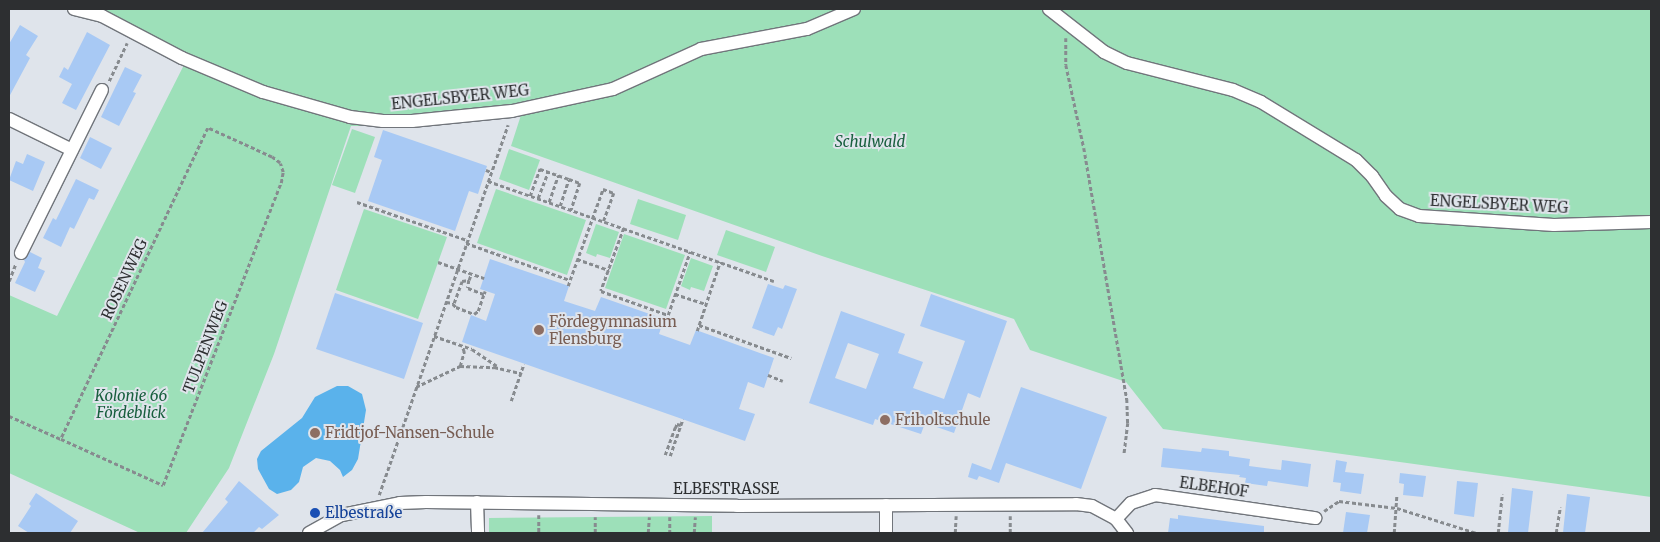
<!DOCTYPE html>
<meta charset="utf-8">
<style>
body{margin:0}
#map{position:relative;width:1660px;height:542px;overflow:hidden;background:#dfe4eb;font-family:Merriweather,serif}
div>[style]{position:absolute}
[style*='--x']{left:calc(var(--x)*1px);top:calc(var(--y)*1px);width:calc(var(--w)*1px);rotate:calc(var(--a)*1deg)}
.green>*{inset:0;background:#9de0b9}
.water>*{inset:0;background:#5ab2eb}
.building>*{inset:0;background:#a8c9f4}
.path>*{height:2.5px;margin-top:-1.25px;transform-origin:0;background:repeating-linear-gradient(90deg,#878b8f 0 4px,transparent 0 6.5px)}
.roads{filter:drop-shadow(1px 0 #71757b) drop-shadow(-1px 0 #71757b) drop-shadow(0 1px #71757b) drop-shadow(0 -1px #71757b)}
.minor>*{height:12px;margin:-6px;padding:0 6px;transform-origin:6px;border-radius:6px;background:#fff}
.dots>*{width:14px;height:14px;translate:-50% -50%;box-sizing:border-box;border:2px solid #dfe4eb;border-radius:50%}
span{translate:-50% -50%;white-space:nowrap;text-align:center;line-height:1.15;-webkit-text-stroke:4px #dfe4eb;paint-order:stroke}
.street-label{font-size:15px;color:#2d2f31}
.park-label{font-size:15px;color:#185f3e;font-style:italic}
.education-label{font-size:15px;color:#785e54}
.left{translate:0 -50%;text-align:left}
.transit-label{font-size:15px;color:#164399}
.frame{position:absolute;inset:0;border:10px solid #2d2f31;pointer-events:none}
</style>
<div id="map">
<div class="green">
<i style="clip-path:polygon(93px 9px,1651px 9px,1651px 497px,1163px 429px,1126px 382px,1030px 350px,1014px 319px,822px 256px,511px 146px,521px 115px,410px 126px,351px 126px,274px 354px,229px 468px,186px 533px,140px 533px,9px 473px,9px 295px,57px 316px,189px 55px)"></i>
<i style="clip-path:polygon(352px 129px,375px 137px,355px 193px,332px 185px)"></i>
<i style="clip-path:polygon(509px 149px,540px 160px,529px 190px,499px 179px)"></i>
<i style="clip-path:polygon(496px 189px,586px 220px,567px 275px,477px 243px)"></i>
<i style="clip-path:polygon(638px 199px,686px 215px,678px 240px,630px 224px)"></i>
<i style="clip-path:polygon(364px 209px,447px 237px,418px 319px,336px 290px)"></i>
<i style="clip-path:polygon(596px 224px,619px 232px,610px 258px,597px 254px,596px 257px,586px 253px)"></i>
<i style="clip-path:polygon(726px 230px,775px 247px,766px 272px,717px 255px)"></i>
<i style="clip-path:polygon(624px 234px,685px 255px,666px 309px,605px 288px)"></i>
<i style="clip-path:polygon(691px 258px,713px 266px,704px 291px,691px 287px,690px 290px,681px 286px)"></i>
<i style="clip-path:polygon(712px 516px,712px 533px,489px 533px,489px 518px)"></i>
</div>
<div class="water">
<i style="clip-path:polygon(337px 386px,348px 386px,362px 394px,366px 410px,358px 459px,352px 470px,343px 477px,340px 470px,330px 461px,316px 458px,303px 467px,299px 482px,291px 490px,277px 494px,269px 489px,258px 469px,257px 459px,261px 451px,302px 418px,315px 397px)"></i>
</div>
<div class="building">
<i style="clip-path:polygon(20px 25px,38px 36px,26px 55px,30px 58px,9px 97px,9px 44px)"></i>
<i style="clip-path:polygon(87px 32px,110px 45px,76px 110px,62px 103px,72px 84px,59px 77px,64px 67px,68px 70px)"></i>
<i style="clip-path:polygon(125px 67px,142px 75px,133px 92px,136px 93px,119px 126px,101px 117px)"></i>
<i style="clip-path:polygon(383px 130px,487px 166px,478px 194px,469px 191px,455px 231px,368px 201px,382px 160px,374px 157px)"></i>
<i style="clip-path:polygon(90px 137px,112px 148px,101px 169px,80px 158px)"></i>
<i style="clip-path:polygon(27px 154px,45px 162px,33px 191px,9px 180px,16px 161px,23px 164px)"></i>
<i style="clip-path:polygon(76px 179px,99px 190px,94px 200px,89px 198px,74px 229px,70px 227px,61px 247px,43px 238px,53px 218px,56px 220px)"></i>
<i style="clip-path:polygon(30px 252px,42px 258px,38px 268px,45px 271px,35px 292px,15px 283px,25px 262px,24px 260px)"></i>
<i style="clip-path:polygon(490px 259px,569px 286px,564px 301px,595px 311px,601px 297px,664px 319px,659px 334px,690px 345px,696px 330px,774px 358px,764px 388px,748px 382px,739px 409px,755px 414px,745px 441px,462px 342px,471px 315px,486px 321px,495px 294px,480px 289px)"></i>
<i style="clip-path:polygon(768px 284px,783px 289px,785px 285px,797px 289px,782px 329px,778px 327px,774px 336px,752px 328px)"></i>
<i style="clip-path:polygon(335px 293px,423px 323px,404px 379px,316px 349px)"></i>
<i style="clip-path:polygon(evenodd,931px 294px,1007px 321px,980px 398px,968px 393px,954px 433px,925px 423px,921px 434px,875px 419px,873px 425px,809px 403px,841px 311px,905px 334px,898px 353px,923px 362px,913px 388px,944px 399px,965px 341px,920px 326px,931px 294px,848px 343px,879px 354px,866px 389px,835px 378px,848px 343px)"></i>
<i style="clip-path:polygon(1021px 387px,1107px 417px,1081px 489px,1006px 463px,999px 483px,979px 476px,977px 480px,968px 477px,972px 463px,991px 470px)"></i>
<i style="clip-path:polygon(1163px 448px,1201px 452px,1202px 448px,1229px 451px,1229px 456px,1250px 459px,1249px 466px,1281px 470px,1282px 460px,1311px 464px,1308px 487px,1268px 481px,1267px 486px,1245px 483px,1246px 478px,1239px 477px,1240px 475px,1161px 467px)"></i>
<i style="clip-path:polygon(1336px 460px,1347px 462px,1345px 472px,1364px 474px,1361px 494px,1340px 491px,1341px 483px,1333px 482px)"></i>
<i style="clip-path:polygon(1400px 473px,1426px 476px,1423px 497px,1403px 495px,1404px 484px,1399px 483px)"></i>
<i style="clip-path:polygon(239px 481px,279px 515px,262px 529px,259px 527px,253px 533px,202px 533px,228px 502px,225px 499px)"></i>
<i style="clip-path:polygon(1457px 481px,1478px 483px,1474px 517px,1454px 514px)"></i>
<i style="clip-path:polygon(1512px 488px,1533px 491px,1528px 533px,1508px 533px)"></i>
<i style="clip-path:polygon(36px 493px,78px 521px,70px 533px,29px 533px,18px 526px,31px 506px,29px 504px)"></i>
<i style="clip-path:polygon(1567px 494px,1590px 497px,1585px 533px,1563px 533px)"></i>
<i style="clip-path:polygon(1346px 512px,1370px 515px,1367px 533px,1343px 533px)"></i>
<i style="clip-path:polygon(1178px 515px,1264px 526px,1264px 533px,1168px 533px,1170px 518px,1178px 519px)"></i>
</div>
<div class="path">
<i style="--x:1066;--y:38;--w:27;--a:90"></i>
<i style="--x:1066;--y:65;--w:85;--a:77.8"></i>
<i style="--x:1084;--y:148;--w:255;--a:80.3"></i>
<i style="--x:1127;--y:399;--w:24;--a:88"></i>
<i style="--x:1128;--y:423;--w:31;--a:97"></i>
<i style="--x:109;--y:81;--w:42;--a:-64.7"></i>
<i style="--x:486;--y:170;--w:5;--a:22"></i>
<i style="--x:488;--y:181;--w:303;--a:19.3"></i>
<i style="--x:530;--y:196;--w:29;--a:-70"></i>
<i style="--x:540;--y:169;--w:31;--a:19"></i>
<i style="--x:569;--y:179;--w:12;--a:20"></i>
<i style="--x:580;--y:183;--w:28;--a:108"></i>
<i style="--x:538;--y:198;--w:28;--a:-69"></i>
<i style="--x:357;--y:202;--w:116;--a:19.1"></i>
<i style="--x:549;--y:202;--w:28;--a:-71"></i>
<i style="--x:560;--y:206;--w:28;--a:-72"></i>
<i style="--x:624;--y:228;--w:67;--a:110.1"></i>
<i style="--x:601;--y:291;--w:71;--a:19.7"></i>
<i style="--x:668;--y:315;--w:67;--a:-70.8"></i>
<i style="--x:466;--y:243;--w:110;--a:19.6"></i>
<i style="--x:570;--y:280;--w:97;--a:-70.1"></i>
<i style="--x:603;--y:189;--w:12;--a:20"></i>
<i style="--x:614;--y:193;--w:30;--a:110"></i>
<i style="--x:577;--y:259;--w:34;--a:19"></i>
<i style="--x:438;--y:262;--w:49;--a:19.2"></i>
<i style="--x:469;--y:280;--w:8;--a:97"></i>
<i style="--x:468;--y:288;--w:17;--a:21"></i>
<i style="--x:484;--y:294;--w:3;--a:-72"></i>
<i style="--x:9;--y:281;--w:19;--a:-69"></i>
<i style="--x:568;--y:286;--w:6;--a:-72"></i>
<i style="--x:675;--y:294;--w:33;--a:18"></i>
<i style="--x:446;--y:302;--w:8;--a:7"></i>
<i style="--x:454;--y:303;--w:23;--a:-70"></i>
<i style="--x:462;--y:281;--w:7;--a:-8"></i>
<i style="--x:469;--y:280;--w:6;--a:-72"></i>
<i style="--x:453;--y:304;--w:4;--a:45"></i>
<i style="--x:456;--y:307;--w:19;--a:21"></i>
<i style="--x:474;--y:314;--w:5;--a:-37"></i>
<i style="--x:478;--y:311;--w:18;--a:-71"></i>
<i style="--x:699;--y:325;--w:98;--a:19.7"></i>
<i style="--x:697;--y:331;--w:73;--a:-71.6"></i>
<i style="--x:434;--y:336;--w:40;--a:18.9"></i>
<i style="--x:472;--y:349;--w:30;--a:34"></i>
<i style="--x:460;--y:366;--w:15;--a:-74"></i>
<i style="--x:464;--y:352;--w:6;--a:-108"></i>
<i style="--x:768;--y:375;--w:16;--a:22"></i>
<i style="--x:416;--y:387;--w:49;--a:-25.5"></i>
<i style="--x:460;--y:366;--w:34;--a:2"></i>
<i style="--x:494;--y:367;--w:28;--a:13"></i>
<i style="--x:511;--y:401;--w:39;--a:-71"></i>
<i style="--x:9;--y:416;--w:57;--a:23.9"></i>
<i style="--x:61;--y:439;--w:112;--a:24.3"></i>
<i style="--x:163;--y:485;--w:324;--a:-68.7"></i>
<i style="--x:281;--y:183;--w:11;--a:-80"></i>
<i style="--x:283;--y:172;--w:9;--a:-108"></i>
<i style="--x:280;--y:163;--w:10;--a:-143"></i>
<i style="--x:272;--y:157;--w:70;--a:-155.6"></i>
<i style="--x:208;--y:128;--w:344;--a:115.3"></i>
<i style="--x:665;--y:455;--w:29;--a:-70"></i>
<i style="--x:675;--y:428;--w:4;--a:-63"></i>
<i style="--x:677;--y:424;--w:4;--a:14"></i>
<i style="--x:670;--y:456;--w:39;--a:-71"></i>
<i style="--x:379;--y:495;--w:392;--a:-70.8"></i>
<i style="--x:1324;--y:511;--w:18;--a:-34"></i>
<i style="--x:1339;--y:501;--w:58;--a:6.9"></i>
<i style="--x:1397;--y:508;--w:84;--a:17.4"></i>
<i style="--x:539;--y:515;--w:18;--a:90"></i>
<i style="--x:670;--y:517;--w:16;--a:90"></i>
<i style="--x:595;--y:533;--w:16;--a:-90"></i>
<i style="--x:648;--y:533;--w:16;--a:-86"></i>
<i style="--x:694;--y:533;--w:16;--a:-86"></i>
<i style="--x:707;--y:533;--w:13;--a:0"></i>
<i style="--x:955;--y:533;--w:17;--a:-87"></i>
<i style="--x:1010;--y:533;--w:17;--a:-90"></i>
<i style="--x:1394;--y:533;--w:39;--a:-86"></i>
<i style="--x:1498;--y:533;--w:39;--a:-84"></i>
<i style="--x:1556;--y:533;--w:26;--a:-81"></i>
</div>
<div class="roads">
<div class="minor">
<i style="--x:74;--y:9;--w:29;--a:14"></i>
<i style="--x:102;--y:16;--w:90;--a:27.7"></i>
<i style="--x:182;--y:58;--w:88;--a:22.8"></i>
<i style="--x:263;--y:92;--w:91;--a:16"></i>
<i style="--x:350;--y:117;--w:33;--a:7"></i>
<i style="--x:383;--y:121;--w:29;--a:0"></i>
<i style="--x:412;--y:121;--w:100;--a:-5.7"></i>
<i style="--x:512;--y:111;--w:103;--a:-12.3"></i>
<i style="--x:613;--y:89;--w:97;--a:-24.4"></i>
<i style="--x:701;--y:49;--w:108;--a:-10.7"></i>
<i style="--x:807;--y:29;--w:51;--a:-23.1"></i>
<i style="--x:1049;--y:9;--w:70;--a:38"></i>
<i style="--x:1104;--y:52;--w:25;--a:26"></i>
<i style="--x:1127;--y:63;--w:109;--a:14.3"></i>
<i style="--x:1233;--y:90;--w:30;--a:23"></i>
<i style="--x:1261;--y:102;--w:111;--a:31.4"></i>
<i style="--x:1356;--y:160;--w:23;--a:45"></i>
<i style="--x:1372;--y:176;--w:24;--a:55"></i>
<i style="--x:1386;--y:196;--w:19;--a:43"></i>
<i style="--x:1400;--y:209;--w:20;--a:20"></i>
<i style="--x:1419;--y:216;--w:135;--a:3.8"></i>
<i style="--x:1554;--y:225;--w:97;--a:-1.8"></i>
<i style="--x:9;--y:119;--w:70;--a:26.2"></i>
<i style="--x:21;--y:253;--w:182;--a:-63.6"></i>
<i style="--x:477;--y:502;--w:31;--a:88"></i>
<i style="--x:886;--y:505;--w:28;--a:90"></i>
<i style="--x:1116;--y:519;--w:22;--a:-47"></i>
<i style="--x:1131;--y:503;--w:25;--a:-18"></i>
<i style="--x:1155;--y:495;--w:162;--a:8.2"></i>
<i style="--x:309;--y:533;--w:38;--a:-29"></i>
<i style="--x:342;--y:515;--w:59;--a:-11.7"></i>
<i style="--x:400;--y:503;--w:26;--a:-2"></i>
<i style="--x:426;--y:502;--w:311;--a:0.7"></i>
<i style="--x:737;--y:506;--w:339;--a:-0.3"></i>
<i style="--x:1076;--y:504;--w:16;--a:7"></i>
<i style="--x:1092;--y:506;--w:27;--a:28"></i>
<i style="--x:1116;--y:519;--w:18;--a:52"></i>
</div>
</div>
<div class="dots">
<i style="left:539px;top:330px;background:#8d6e63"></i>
<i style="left:885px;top:420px;background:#8d6e63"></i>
<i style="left:315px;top:433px;background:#8d6e63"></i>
<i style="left:315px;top:513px;background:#1a4fb4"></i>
</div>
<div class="street-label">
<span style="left:460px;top:97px;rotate:-6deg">ENGELSBYER WEG</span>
<span style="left:1499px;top:204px;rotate:3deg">ENGELSBYER WEG</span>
<span style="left:124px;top:279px;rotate:-65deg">ROSENWEG</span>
<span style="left:205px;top:347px;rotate:-69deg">TULPENWEG</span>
<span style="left:1214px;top:487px;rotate:8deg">ELBEHOF</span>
<span style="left:726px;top:489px">ELBESTRASSE</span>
</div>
<div class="park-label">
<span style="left:870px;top:142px">Schulwald</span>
<span style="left:131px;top:404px">Kolonie 66<br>Fördeblick</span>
</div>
<div class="education-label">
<span class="left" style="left:549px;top:330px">Fördegymnasium<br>Flensburg</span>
<span class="left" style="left:895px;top:420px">Friholtschule</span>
<span class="left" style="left:325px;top:433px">Fridtjof-Nansen-Schule</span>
</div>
<div class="transit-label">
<span class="left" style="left:325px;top:513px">Elbestraße</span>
</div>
<div class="frame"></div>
</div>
